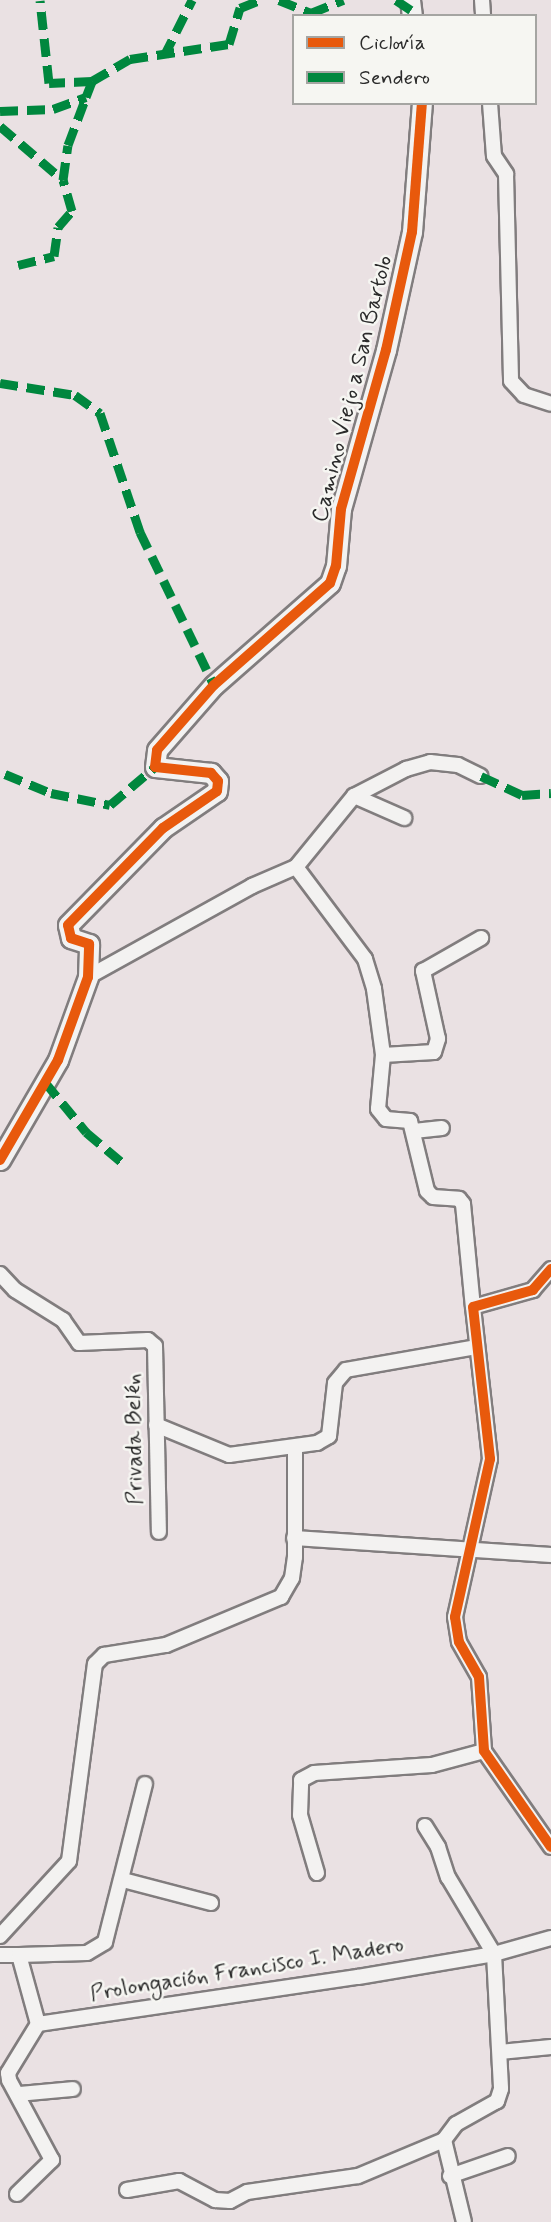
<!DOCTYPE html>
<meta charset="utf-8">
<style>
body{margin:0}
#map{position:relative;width:551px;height:2222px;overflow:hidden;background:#eae1e3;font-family:Mynerve,sans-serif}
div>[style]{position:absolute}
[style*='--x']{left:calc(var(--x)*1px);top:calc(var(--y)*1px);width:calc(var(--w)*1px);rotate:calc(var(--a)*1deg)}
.roads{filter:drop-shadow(2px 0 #817d7e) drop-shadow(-2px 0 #817d7e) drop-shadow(0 2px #817d7e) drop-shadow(0 -2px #817d7e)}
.street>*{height:14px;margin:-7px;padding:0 7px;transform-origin:7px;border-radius:7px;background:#f3f2f1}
.secondary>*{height:19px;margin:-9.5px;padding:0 9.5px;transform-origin:9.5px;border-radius:9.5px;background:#f3f2f1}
.quiet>*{height:9px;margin-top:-4.5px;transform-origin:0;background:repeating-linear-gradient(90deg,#00873e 0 18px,transparent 0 27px)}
.cycleway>*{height:10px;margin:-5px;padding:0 5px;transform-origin:5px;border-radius:5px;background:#e8590c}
span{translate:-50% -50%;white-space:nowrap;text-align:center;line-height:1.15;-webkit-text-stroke:5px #f6f6f2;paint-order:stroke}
.street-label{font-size:23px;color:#2b2b2b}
.legend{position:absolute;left:292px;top:14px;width:245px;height:91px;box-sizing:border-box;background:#f6f6f2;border:2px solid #a5a5a2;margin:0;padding:9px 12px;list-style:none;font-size:21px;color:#2b2b2b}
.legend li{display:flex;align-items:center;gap:14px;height:35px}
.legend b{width:35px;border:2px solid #a5a5a2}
</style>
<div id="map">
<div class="roads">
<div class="street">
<i style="--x:482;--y:0;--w:16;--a:86"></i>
<i style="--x:490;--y:103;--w:53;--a:85.7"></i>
<i style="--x:494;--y:156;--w:22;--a:56"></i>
<i style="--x:506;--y:174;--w:207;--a:88.6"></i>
<i style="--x:511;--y:381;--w:19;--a:47"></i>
<i style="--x:524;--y:395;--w:28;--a:18"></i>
<i style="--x:354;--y:796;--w:55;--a:23.7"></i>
<i style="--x:296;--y:867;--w:115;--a:53.1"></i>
<i style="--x:365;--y:959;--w:31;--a:73"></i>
<i style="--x:374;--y:989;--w:67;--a:82.2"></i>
<i style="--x:383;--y:1055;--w:54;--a:95.3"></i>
<i style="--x:378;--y:1109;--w:13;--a:51"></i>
<i style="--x:386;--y:1119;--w:24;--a:5"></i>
<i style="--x:410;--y:1121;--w:72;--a:76.3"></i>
<i style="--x:427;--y:1191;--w:8;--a:45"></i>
<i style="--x:433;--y:1197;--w:26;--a:4"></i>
<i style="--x:459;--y:1199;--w:6;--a:51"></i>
<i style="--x:463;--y:1204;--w:103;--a:84.5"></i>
<i style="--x:88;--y:977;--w:188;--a:-29"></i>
<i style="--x:252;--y:886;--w:48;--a:-23.4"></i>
<i style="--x:296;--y:867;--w:92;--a:-50.8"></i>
<i style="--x:354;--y:796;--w:59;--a:-27.4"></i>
<i style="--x:406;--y:769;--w:25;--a:-16"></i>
<i style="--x:430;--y:762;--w:28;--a:6"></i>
<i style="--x:458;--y:765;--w:25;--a:26"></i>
<i style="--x:383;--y:1055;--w:51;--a:-3.4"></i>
<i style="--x:434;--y:1052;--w:14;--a:-73"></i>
<i style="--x:438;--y:1039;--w:70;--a:-102.4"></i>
<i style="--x:423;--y:971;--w:67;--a:-29.6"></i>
<i style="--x:414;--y:1131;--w:28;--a:-6"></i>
<i style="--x:551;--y:1269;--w:28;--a:131"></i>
<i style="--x:533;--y:1290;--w:62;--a:164.2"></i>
<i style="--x:473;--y:1307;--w:153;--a:83.6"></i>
<i style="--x:490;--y:1459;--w:162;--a:102.5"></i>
<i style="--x:455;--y:1617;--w:25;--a:81"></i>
<i style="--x:459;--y:1642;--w:40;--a:60.3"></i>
<i style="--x:479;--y:1677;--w:74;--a:86.1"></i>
<i style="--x:484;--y:1751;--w:117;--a:55.1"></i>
<i style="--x:0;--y:1274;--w:22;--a:47"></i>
<i style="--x:15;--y:1290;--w:57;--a:32"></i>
<i style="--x:63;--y:1320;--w:28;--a:55"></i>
<i style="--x:79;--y:1343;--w:69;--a:-2.5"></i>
<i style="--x:148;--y:1340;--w:9;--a:41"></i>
<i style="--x:155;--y:1346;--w:186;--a:88.8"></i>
<i style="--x:156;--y:1425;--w:79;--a:22.3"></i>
<i style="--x:229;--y:1455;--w:89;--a:-7.8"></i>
<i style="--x:317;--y:1443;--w:14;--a:-30"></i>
<i style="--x:329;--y:1436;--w:53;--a:-83.5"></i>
<i style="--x:335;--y:1383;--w:17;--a:-50"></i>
<i style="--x:346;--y:1370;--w:132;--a:-10"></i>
<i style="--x:294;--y:1538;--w:258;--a:3.8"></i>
<i style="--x:425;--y:1826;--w:25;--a:58"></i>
<i style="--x:438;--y:1847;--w:32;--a:72"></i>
<i style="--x:448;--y:1877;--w:90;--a:59.1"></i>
<i style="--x:494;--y:1954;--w:135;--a:87"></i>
<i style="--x:501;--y:2089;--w:13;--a:108"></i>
<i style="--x:497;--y:2101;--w:47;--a:150.7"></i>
<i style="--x:456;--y:2124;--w:20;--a:127"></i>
<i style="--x:444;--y:2140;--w:84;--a:76.3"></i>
<i style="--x:317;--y:1873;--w:60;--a:-106.3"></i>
<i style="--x:300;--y:1815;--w:35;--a:-88"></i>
<i style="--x:301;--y:1780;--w:15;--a:-28"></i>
<i style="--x:314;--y:1773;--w:118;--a:-3.9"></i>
<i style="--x:432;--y:1765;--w:54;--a:-15.1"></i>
<i style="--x:123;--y:1880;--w:91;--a:14.6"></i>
<i style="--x:0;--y:1936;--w:102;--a:-47.4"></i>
<i style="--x:69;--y:1861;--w:199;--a:-82.5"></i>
<i style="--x:95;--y:1664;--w:13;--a:-45"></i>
<i style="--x:104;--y:1655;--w:63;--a:-9.2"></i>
<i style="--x:166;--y:1645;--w:125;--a:-22.7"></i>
<i style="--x:281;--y:1597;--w:22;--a:-60"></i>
<i style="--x:292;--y:1578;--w:21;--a:-82"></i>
<i style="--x:295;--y:1557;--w:109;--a:-90"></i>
<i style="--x:0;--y:1955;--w:19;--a:0"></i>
<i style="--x:19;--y:1955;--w:72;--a:74.6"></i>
<i style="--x:38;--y:2024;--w:323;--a:-8.4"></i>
<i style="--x:358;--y:1977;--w:138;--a:-9.6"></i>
<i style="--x:494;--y:1954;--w:59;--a:-15.7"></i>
<i style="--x:19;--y:1955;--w:68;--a:-1.7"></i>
<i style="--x:87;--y:1953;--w:21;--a:-31"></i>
<i style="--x:105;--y:1942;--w:163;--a:-75.8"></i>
<i style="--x:500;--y:2052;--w:51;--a:-5.6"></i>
<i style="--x:19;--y:2094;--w:54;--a:-5.3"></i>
<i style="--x:450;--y:2176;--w:61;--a:-19"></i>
<i style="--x:127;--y:2190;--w:53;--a:-9.8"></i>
<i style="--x:179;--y:2181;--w:41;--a:27.8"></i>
<i style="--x:215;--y:2200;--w:15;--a:4"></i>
<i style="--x:230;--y:2201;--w:19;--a:-28"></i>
<i style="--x:247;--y:2192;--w:112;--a:-8.2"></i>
<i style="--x:358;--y:2176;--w:93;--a:-22.7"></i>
<i style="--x:17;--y:2194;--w:49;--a:-44.2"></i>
<i style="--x:52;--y:2160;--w:91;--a:-118.3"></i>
<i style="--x:9;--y:2080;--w:7;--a:-98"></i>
<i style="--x:8;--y:2073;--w:57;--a:-58.5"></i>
</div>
<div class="secondary">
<i style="--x:410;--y:0;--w:16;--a:83"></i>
<i style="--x:0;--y:1160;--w:116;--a:-59.9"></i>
<i style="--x:58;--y:1060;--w:88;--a:-70.1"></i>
<i style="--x:88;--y:977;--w:33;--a:-88"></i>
<i style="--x:89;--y:944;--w:19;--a:-162"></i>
<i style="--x:71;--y:938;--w:13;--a:-103"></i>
<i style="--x:68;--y:925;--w:136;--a:-45.6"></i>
<i style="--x:163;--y:828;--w:65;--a:-34.4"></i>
<i style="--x:217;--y:791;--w:10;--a:-84"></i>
<i style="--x:218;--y:781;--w:11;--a:-131"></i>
<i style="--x:211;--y:773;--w:56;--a:-173.9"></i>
<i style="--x:155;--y:767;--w:17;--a:-83"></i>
<i style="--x:157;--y:750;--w:86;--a:-48.8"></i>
<i style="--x:214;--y:685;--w:154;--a:-41.3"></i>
<i style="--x:330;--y:583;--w:18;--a:-71"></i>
<i style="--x:336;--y:566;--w:57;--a:-85"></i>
<i style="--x:341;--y:509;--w:165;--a:-74.2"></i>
<i style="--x:386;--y:350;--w:121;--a:-77.6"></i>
<i style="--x:412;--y:232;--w:129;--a:-85.6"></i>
</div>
</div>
<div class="quiet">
<i style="--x:279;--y:0;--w:35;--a:22"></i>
<i style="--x:311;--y:13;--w:35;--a:-22"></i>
<i style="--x:396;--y:0;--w:18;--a:34"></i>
<i style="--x:164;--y:56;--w:63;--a:-63.4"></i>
<i style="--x:92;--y:81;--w:44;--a:-30.1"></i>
<i style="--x:130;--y:59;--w:100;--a:-8.6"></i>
<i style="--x:229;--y:44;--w:38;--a:-73"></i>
<i style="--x:240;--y:8;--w:22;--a:-22"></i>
<i style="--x:0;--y:111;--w:53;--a:-2.2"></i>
<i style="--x:53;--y:109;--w:35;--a:-20"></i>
<i style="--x:86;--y:97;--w:17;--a:-69"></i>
<i style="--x:92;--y:81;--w:43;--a:177.3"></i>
<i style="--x:49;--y:83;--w:83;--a:-96.2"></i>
<i style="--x:0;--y:126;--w:83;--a:40.6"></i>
<i style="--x:18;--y:265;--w:37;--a:-14"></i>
<i style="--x:54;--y:256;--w:29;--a:-82"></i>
<i style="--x:58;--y:227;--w:21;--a:-49"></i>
<i style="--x:72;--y:211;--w:32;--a:-106"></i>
<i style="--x:63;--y:180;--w:35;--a:-82"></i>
<i style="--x:68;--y:145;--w:51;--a:-69.4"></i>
<i style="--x:0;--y:383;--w:76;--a:9.1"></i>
<i style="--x:75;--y:395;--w:31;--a:36"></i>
<i style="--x:100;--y:413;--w:126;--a:71.4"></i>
<i style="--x:140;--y:532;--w:170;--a:64.2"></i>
<i style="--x:5;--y:774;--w:50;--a:22.4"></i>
<i style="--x:51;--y:793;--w:60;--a:11.5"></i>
<i style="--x:110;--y:805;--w:59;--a:-40.2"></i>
<i style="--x:481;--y:776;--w:45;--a:24.9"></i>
<i style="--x:522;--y:795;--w:29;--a:-4"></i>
<i style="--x:45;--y:1082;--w:65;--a:50.6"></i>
<i style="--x:86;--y:1132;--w:50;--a:40.1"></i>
</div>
<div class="cycleway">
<i style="--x:0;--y:1160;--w:116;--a:-59.9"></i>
<i style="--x:58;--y:1060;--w:88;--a:-70.1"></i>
<i style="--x:88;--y:977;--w:33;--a:-88"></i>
<i style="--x:89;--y:944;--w:19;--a:-162"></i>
<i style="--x:71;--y:938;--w:13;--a:-103"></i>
<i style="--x:68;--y:925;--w:136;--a:-45.6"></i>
<i style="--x:163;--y:828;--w:65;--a:-34.4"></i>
<i style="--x:217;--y:791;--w:10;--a:-84"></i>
<i style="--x:218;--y:781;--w:11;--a:-131"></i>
<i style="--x:211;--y:773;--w:56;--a:-173.9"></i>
<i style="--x:155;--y:767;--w:17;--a:-83"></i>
<i style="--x:157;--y:750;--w:86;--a:-48.8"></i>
<i style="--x:214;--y:685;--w:154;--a:-41.3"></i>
<i style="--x:330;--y:583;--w:18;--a:-71"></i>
<i style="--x:336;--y:566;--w:57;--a:-85"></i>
<i style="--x:341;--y:509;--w:165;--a:-74.2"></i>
<i style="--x:386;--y:350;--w:121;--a:-77.6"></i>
<i style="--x:412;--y:232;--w:129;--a:-85.6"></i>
<i style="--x:551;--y:1269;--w:28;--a:131"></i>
<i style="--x:533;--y:1290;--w:62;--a:164.2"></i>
<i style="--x:473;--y:1307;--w:153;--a:83.6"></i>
<i style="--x:490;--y:1459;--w:162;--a:102.5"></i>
<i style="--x:455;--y:1617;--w:25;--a:81"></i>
<i style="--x:459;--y:1642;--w:40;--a:60.3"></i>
<i style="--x:479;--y:1677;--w:74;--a:86.1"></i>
<i style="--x:484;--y:1751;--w:117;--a:55.1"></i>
</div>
<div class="street-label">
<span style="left:353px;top:389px;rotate:-76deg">Camino Viejo a San Bartolo</span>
<span style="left:135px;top:1439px;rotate:-91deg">Privada Belén</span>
<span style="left:247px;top:1970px;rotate:-9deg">Prolongación Francisco I. Madero</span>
</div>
<ul class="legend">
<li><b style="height:9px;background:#e8590c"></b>Ciclovía</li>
<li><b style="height:9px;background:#00873e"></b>Sendero</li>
</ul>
</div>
